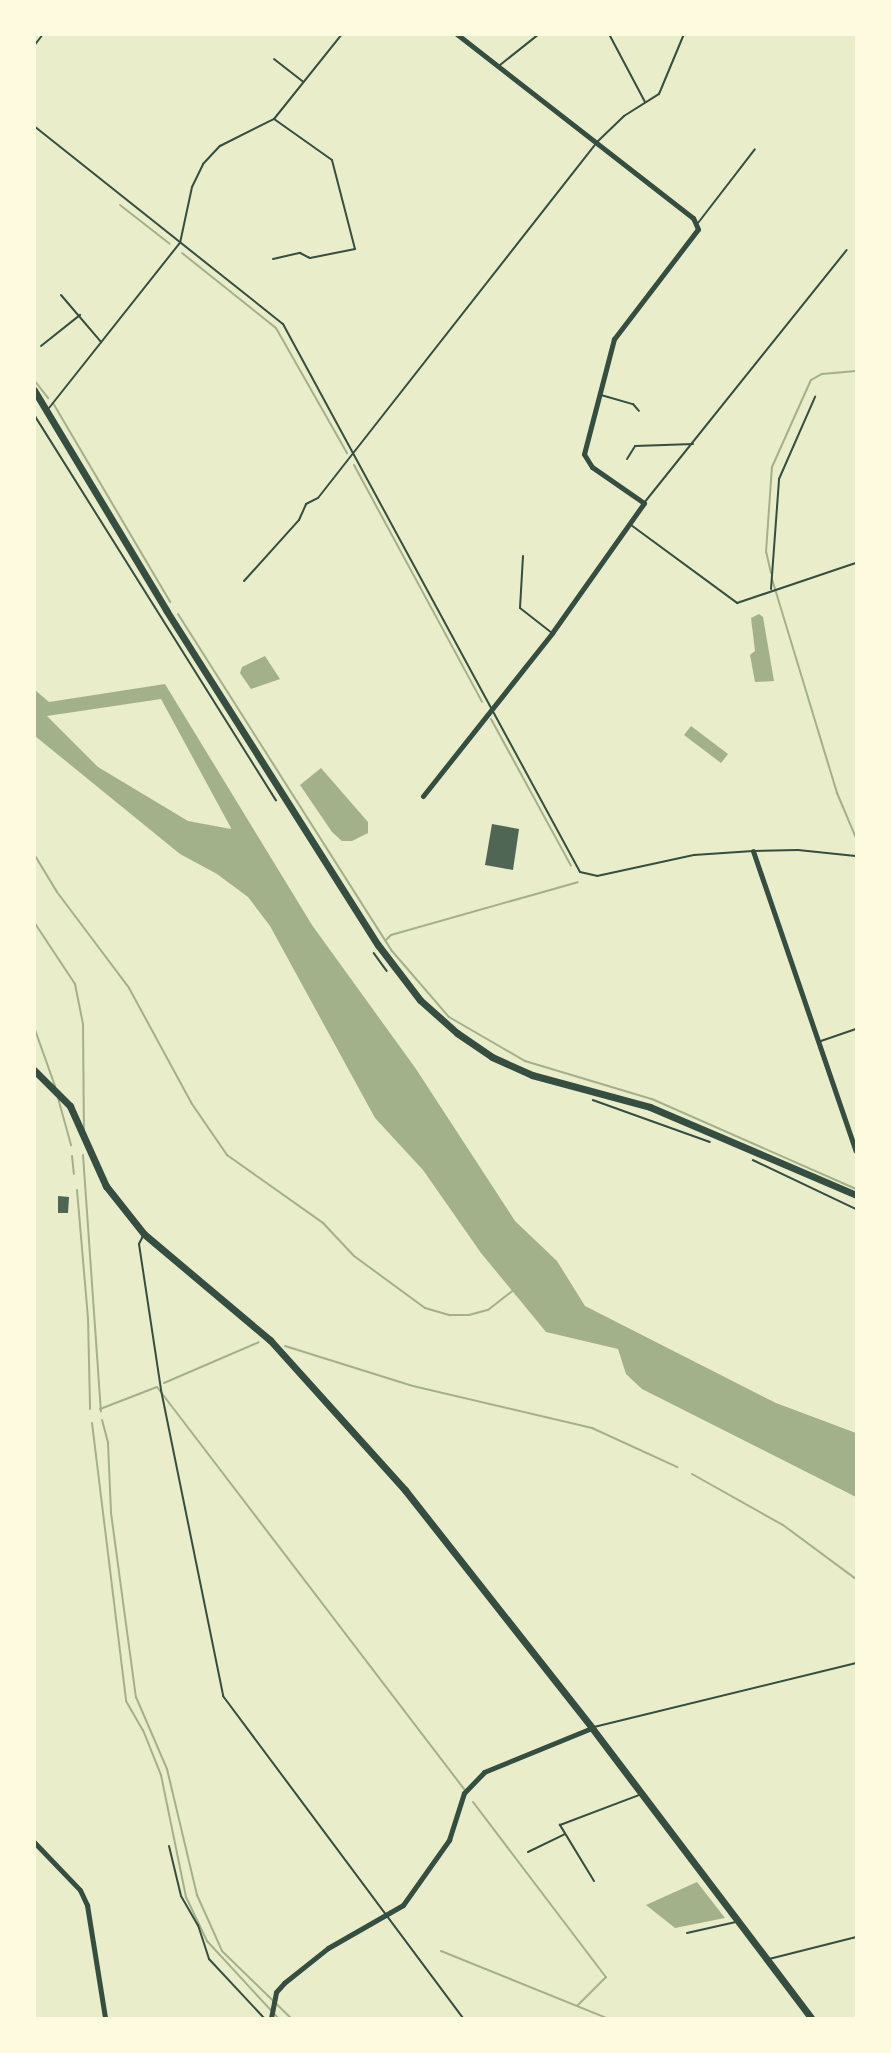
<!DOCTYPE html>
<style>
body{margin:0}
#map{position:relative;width:891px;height:2053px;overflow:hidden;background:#e9edc9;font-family:Poppins,sans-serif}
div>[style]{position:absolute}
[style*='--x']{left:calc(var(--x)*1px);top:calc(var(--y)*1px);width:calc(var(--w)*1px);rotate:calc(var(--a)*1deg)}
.water>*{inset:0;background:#a3b18a}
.stream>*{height:2px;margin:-1px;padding:0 1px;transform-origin:1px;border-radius:1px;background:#a3b18a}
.building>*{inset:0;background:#4f6655}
.path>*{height:1.5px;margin:-0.75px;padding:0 0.75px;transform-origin:0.75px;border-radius:0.75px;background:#344e41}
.service>*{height:2px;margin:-1px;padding:0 1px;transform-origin:1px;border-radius:1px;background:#344e41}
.minor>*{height:5px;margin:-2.5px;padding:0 2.5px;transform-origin:2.5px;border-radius:2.5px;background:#344e41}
.tertiary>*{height:7px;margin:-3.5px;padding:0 3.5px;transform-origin:3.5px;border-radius:3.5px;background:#344e41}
span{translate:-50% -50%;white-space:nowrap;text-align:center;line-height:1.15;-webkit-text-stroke:4.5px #fefae0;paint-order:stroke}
.frame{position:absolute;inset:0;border:36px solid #fefae0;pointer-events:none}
</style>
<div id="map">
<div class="water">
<i style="clip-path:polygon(759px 614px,763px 617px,774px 681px,755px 682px,750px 655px,755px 651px,751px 618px)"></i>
<i style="clip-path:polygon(265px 656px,280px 679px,251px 689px,240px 673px,242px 667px)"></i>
<i style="clip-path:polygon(evenodd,165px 684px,312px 925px,416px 1069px,515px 1221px,557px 1261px,585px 1306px,776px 1403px,856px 1433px,856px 1497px,642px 1389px,626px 1374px,618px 1349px,546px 1332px,481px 1253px,423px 1170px,375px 1118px,270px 926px,248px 897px,217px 874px,180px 854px,35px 736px,35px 690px,49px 702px,165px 684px,161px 699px,231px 828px,231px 829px,188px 821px,98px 767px,47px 716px,161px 699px)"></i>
<i style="clip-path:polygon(691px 726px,728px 754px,721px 763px,684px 735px)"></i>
<i style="clip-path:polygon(321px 768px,368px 822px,368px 833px,352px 841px,342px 841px,332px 832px,300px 785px)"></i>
<i style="clip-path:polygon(697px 1882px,725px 1918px,675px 1928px,646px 1905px)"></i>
</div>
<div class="stream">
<i style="--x:120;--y:205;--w:63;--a:38"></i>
<i style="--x:182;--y:253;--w:120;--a:38.6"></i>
<i style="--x:276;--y:328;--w:144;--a:60.4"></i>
<i style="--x:34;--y:380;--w:23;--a:52"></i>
<i style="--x:53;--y:403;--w:231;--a:59.5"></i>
<i style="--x:354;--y:465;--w:269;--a:61.6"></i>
<i style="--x:771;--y:573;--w:22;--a:-103"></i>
<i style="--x:766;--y:552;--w:85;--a:-86"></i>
<i style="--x:772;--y:467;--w:95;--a:-65.9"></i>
<i style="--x:811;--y:380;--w:13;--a:-29"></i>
<i style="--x:822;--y:374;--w:34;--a:-5"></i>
<i style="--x:772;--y:579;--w:224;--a:73.1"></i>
<i style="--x:837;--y:793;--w:49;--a:67.1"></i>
<i style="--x:178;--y:614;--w:399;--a:57.6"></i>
<i style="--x:392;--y:951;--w:87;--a:49.2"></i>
<i style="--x:449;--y:1017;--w:88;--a:30.1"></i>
<i style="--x:525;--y:1061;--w:133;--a:16.7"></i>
<i style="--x:652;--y:1099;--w:223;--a:23.8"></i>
<i style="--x:491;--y:719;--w:167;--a:61.4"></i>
<i style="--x:34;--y:854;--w:44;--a:58.8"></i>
<i style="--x:57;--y:892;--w:120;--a:53.1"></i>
<i style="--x:129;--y:988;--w:132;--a:61.5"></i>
<i style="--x:192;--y:1104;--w:62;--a:55.5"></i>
<i style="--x:227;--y:1155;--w:118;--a:35.3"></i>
<i style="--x:323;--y:1223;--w:45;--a:46.8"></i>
<i style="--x:354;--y:1256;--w:88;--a:36.2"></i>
<i style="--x:425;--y:1308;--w:26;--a:16"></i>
<i style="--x:450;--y:1315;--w:19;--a:0"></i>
<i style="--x:469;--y:1315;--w:20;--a:-15"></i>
<i style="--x:488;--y:1310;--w:34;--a:-38"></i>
<i style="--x:34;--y:922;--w:74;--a:56.5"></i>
<i style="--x:75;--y:984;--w:41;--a:78.7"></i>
<i style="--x:83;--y:1024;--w:107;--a:89.5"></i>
<i style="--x:386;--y:940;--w:7;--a:-45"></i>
<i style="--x:391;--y:935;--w:194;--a:-15.8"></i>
<i style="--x:34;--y:1027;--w:63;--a:70.4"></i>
<i style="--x:58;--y:1098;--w:49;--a:74.5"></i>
<i style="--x:83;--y:1155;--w:257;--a:86"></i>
<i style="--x:72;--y:1156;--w:18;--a:84"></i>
<i style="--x:77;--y:1190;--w:128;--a:85.1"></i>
<i style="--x:88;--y:1318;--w:91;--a:88.7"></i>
<i style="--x:285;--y:1346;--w:134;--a:17.4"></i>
<i style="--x:413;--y:1386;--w:184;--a:13.2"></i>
<i style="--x:592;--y:1428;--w:94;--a:24.6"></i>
<i style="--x:164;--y:1383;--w:103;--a:-23.3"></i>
<i style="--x:100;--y:1409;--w:61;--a:-21.1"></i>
<i style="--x:157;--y:1387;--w:506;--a:52.63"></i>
<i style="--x:102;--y:1420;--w:24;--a:75"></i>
<i style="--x:108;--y:1443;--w:70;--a:87.5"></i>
<i style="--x:111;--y:1513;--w:186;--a:82.3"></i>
<i style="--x:136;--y:1697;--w:78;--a:66.7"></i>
<i style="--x:167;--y:1769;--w:130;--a:76.6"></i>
<i style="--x:197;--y:1895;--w:61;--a:65.9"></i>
<i style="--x:222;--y:1951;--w:96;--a:44.2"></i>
<i style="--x:92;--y:1423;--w:280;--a:83"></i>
<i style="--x:126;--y:1701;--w:34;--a:60"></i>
<i style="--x:143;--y:1730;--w:48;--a:68.2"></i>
<i style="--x:161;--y:1775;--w:125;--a:78.4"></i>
<i style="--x:186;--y:1897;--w:49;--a:64.5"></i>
<i style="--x:207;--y:1941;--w:105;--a:47.3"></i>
<i style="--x:692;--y:1474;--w:104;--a:29.3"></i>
<i style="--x:783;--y:1525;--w:91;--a:36.5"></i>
<i style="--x:473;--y:1802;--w:220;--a:52.8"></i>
<i style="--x:606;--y:1977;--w:41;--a:135"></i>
<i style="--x:441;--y:1951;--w:179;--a:22"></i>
</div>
<div class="building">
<i style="clip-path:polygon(492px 824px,519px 829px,513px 870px,485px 865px)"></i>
<i style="clip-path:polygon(58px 1196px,69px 1197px,68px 1213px,58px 1213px)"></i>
</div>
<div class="path">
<i style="--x:34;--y:414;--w:456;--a:57.9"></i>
<i style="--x:374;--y:953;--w:22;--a:54"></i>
<i style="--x:593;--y:1100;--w:124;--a:19.7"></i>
<i style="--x:753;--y:1160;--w:114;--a:25.4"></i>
</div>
<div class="service">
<i style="--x:609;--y:34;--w:77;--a:62.1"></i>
<i style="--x:34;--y:46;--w:15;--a:-53"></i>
<i style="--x:274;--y:59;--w:37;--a:38"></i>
<i style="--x:500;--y:65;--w:50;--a:-38.5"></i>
<i style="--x:34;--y:126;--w:318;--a:38.5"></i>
<i style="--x:283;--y:324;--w:623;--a:61.54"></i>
<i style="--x:580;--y:872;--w:17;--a:13"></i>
<i style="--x:597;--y:876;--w:99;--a:-12.2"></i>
<i style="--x:694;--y:855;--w:59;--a:-3.9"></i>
<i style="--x:753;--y:851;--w:45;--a:-1.3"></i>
<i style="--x:798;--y:850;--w:58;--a:5.9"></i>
<i style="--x:698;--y:223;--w:93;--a:-52.4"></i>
<i style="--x:273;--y:259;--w:28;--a:-13"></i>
<i style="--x:300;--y:253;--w:11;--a:27"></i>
<i style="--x:310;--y:258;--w:46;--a:-11.3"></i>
<i style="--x:355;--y:249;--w:92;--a:-104.5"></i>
<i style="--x:332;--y:160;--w:71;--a:-144.7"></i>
<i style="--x:61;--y:295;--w:62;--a:49.6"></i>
<i style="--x:41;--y:346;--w:50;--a:-38.5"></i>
<i style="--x:601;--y:395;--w:33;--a:16"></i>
<i style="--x:633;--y:404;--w:9;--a:49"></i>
<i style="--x:49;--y:408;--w:211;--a:-51.6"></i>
<i style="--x:180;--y:243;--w:57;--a:-77.9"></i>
<i style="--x:192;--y:187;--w:25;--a:-64"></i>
<i style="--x:203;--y:164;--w:25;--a:-47"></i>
<i style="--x:220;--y:146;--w:60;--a:-26.6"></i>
<i style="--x:274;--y:119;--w:109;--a:-51.3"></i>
<i style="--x:627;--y:459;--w:15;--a:-58"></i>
<i style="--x:635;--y:446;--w:58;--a:-2"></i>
<i style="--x:644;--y:503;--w:324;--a:-51.3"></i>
<i style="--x:631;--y:525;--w:132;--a:36.3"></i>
<i style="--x:737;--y:603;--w:126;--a:-18.6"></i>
<i style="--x:523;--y:556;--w:52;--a:93.3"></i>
<i style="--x:520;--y:608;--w:41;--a:38"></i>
<i style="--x:244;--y:581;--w:82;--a:-48"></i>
<i style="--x:299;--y:520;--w:17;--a:-66"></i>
<i style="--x:306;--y:504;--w:13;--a:-27"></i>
<i style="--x:318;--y:498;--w:451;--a:-51.9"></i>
<i style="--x:596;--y:143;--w:39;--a:-44"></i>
<i style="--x:624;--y:116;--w:41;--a:-32.2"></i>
<i style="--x:659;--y:94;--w:65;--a:-67.4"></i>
<i style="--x:771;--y:589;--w:110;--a:-85.8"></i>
<i style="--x:779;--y:479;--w:90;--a:-66.3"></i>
<i style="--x:818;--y:1042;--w:40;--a:-18.9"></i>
<i style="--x:143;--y:1236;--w:9;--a:117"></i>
<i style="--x:139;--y:1244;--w:148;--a:81.4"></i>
<i style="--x:161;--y:1390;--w:312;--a:78.5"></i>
<i style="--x:223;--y:1696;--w:402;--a:53.3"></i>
<i style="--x:594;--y:1727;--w:270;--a:-13.7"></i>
<i style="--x:169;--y:1846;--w:51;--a:76.5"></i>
<i style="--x:181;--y:1896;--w:34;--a:60"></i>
<i style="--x:198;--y:1925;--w:36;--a:72"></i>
<i style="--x:209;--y:1959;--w:81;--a:47"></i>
<i style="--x:528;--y:1852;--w:41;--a:-25.9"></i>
<i style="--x:594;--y:1881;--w:66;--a:-121.3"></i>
<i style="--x:560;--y:1825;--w:85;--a:-20.8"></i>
<i style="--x:687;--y:1933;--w:50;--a:-12.7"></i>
<i style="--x:769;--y:1959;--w:90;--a:-14.2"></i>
</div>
<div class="minor">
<i style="--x:423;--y:796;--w:208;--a:-51.6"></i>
<i style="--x:552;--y:633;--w:159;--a:-54.7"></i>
<i style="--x:644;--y:503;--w:63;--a:-145.3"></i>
<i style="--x:592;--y:467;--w:15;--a:-122"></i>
<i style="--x:584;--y:454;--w:119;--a:-75.4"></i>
<i style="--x:614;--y:339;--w:138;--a:-52.6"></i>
<i style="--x:698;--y:229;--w:12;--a:-114"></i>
<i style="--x:693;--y:218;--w:299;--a:-142.1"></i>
<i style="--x:753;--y:851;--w:317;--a:71.1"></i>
<i style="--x:34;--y:1842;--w:66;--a:46.2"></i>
<i style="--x:80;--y:1890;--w:17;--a:65"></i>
<i style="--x:87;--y:1905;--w:114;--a:80.9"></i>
<i style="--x:271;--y:2018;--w:26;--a:-79"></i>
<i style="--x:276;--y:1992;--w:12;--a:-48"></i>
<i style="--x:284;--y:1983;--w:56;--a:-38.5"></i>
<i style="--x:328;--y:1948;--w:86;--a:-29.8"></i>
<i style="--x:403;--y:1905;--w:80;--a:-54.7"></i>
<i style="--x:449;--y:1840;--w:49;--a:-72.3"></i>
<i style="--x:464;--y:1793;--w:29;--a:-46"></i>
<i style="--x:484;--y:1772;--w:117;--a:-22.2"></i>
</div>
<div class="tertiary">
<i style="--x:34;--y:390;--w:257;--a:59"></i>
<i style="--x:166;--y:610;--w:396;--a:57.7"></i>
<i style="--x:378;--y:945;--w:69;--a:52.6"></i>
<i style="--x:420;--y:1000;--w:50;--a:41.7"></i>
<i style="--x:457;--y:1033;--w:42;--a:34.4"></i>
<i style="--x:492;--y:1057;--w:44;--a:24.2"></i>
<i style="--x:532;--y:1075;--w:122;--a:15.2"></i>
<i style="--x:650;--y:1107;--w:224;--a:23.1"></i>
<i style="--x:34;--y:1070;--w:51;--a:45"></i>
<i style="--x:70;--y:1106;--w:88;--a:65.8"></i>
<i style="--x:106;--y:1186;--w:61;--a:51.6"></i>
<i style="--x:144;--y:1234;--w:165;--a:40.1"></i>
<i style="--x:270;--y:1340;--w:202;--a:48"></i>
<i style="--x:405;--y:1490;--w:303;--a:51.8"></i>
<i style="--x:592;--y:1728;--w:363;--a:52.9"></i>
</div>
<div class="frame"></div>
</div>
